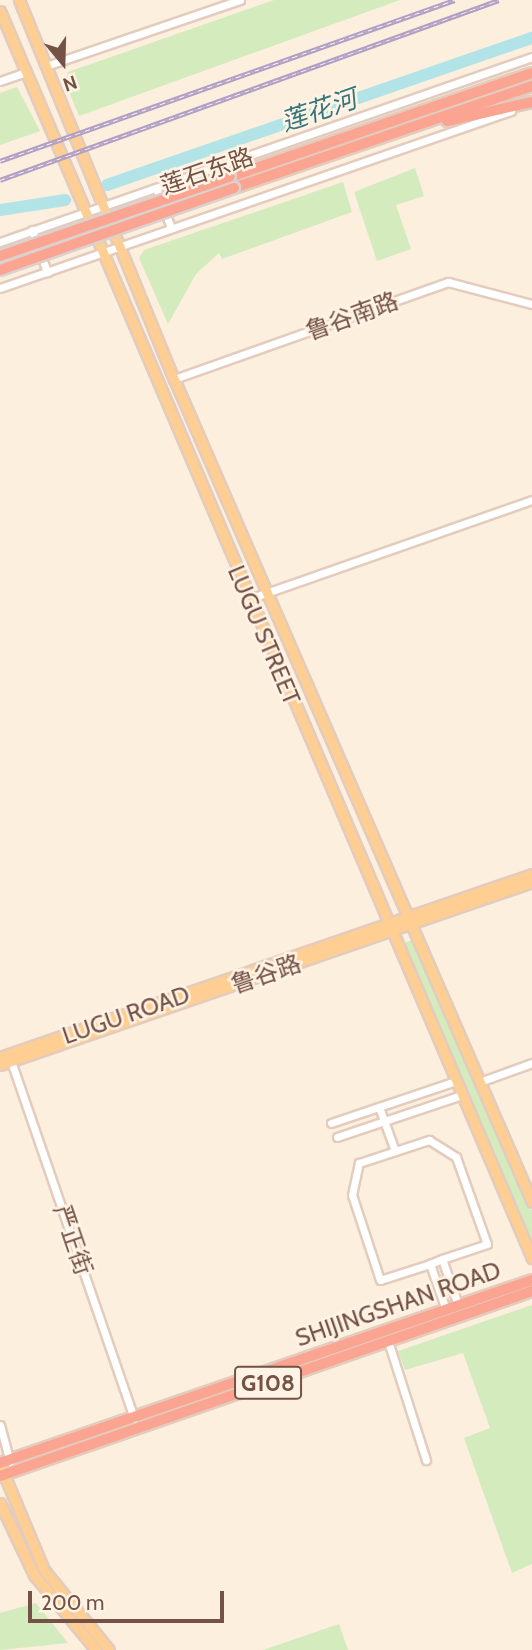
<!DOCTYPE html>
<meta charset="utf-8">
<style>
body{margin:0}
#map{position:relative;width:532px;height:1650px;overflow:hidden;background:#fdefde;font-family:Cabin,"Noto Sans SC",sans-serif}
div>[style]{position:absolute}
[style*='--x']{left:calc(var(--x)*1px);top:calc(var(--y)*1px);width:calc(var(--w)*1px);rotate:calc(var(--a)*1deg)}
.green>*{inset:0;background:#d3ebbd}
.river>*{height:12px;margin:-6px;padding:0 6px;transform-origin:6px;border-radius:6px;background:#b2e4e7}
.roads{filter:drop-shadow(2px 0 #e3ccbd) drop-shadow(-2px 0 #e3ccbd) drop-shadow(0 2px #e3ccbd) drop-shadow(0 -2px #e3ccbd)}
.minor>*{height:7px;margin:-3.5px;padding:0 3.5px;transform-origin:3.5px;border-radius:3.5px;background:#fff}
.major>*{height:9px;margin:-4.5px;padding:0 4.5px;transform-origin:4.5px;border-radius:4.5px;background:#ffce93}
.highway>*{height:10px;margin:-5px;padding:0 5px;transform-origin:5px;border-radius:5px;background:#fba491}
.rail>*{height:4.5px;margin-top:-2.25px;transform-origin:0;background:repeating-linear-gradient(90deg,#fff3e5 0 5px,#b09ec6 0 10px);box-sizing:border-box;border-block:2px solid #b09ec6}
.bridges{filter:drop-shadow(2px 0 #dbd2cf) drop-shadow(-2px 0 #dbd2cf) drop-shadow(0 2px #dbd2cf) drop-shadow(0 -2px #dbd2cf)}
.highway-bridge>*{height:10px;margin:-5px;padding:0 5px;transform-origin:5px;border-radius:5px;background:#fba491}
span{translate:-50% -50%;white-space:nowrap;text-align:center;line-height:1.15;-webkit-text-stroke:5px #fff3e5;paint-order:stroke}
.shield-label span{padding:2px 5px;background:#fff3e5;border:2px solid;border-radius:5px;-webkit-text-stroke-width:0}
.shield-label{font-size:23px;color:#745245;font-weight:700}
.street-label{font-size:24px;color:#745245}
.water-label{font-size:26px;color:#39767b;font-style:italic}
.north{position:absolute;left:28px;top:28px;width:70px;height:70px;-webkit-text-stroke:5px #fff3e5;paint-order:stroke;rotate:161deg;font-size:19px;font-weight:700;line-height:28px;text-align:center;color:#745245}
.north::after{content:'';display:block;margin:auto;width:24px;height:32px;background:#745245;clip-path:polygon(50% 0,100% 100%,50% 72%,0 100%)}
.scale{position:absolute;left:28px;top:1591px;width:196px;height:32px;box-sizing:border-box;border:4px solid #745245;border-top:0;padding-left:9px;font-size:21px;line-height:24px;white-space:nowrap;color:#745245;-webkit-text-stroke:5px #fff3e5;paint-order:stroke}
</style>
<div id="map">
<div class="green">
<i style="clip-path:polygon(274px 0,400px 0,79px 116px,65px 82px,68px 72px)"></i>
<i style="clip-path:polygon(17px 87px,40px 131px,0 145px,0 93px)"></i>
<i style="clip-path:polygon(415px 168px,424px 196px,396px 205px,411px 249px,377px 261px,354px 192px)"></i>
<i style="clip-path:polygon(343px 182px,352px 212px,222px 259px,219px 253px,196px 274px,168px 324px,139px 258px,144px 250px)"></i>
<i style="clip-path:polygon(415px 939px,532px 1211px,532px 1248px,401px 944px)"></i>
<i style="clip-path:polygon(532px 1305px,532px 1564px,512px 1573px,464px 1438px,490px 1428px,463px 1353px,405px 1370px,398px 1351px)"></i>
<i style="clip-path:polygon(36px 1603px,68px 1643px,0 1650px,0 1613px)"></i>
<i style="clip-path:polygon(339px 1624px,348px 1650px,263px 1650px)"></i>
</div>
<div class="river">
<i style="--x:107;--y:185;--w:450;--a:-19.1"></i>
<i style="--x:0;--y:210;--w:66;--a:-8.7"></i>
</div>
<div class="roads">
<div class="minor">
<i style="--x:46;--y:66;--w:205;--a:-18.8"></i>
<i style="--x:0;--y:81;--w:28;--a:-19"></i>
<i style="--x:156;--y:188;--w:43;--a:69.4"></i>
<i style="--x:32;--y:230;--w:45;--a:70.3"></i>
<i style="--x:0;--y:242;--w:563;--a:-19.17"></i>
<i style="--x:0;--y:288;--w:541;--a:-19.11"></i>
<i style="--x:174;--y:379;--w:291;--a:-19.5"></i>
<i style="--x:448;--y:282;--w:87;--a:14.7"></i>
<i style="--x:249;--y:599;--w:300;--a:-19.3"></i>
<i style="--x:11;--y:1061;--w:378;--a:71"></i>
<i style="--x:482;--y:1081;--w:53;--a:-19.8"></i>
<i style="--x:379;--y:1107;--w:47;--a:70"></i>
<i style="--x:331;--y:1123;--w:132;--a:-18.6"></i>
<i style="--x:337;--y:1137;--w:132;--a:-18.6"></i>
<i style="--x:430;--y:1264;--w:52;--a:162.3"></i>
<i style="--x:380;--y:1280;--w:89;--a:-108.2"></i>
<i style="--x:352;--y:1195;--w:33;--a:-78"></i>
<i style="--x:359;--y:1163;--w:74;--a:-18.2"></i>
<i style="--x:429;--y:1140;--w:32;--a:32"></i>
<i style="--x:456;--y:1157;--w:92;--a:70.4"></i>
<i style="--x:487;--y:1244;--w:47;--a:161.6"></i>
<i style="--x:446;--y:1310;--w:49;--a:-109.2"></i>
<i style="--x:430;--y:1264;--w:13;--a:-23"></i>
<i style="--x:442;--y:1259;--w:49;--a:70.8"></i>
<i style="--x:388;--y:1341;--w:125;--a:72.3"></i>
<i style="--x:0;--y:1425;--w:38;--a:75"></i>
</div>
<div class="major">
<i style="--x:19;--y:0;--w:409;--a:67.8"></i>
<i style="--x:174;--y:379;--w:897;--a:66.49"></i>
<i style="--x:0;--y:11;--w:1356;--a:66.9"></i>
<i style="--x:0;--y:1057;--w:563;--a:-18.98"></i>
<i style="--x:0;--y:1065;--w:563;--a:-18.98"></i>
<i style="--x:0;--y:1465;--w:114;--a:67.3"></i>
<i style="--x:44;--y:1570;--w:103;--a:50.9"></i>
<i style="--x:0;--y:1503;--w:80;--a:64.7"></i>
<i style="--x:34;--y:1575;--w:97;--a:50.4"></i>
</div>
<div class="highway">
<i style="--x:447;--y:121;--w:87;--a:-12.6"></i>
<i style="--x:230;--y:177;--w:319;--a:-19"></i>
<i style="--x:234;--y:188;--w:315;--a:-18.9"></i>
<i style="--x:0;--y:1463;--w:563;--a:-18.98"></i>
<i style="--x:0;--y:1476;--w:563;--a:-19.17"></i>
</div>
</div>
<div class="rail">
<i style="--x:0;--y:161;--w:482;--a:-19.5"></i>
<i style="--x:0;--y:180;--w:530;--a:-19.84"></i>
</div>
<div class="bridges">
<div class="highway-bridge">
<i style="--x:0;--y:256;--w:243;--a:-19"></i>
<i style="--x:0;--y:270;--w:248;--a:-19.3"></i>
</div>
</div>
<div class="shield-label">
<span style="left:268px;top:1383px">G108</span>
</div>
<div class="street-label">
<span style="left:207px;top:171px;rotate:-19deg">莲石东路</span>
<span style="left:352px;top:316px;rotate:-20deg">鲁谷南路</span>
<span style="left:264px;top:635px;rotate:67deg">LUGU STREET</span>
<span style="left:266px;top:974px;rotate:-19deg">鲁谷路</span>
<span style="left:126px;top:1015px;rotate:-19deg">LUGU ROAD</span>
<span style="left:73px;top:1240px;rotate:71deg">严正街</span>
<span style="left:398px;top:1304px;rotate:-19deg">SHIJINGSHAN ROAD</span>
</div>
<div class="water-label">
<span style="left:319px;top:111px;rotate:-19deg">莲花河</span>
</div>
<div class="north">N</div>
<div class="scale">200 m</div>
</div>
